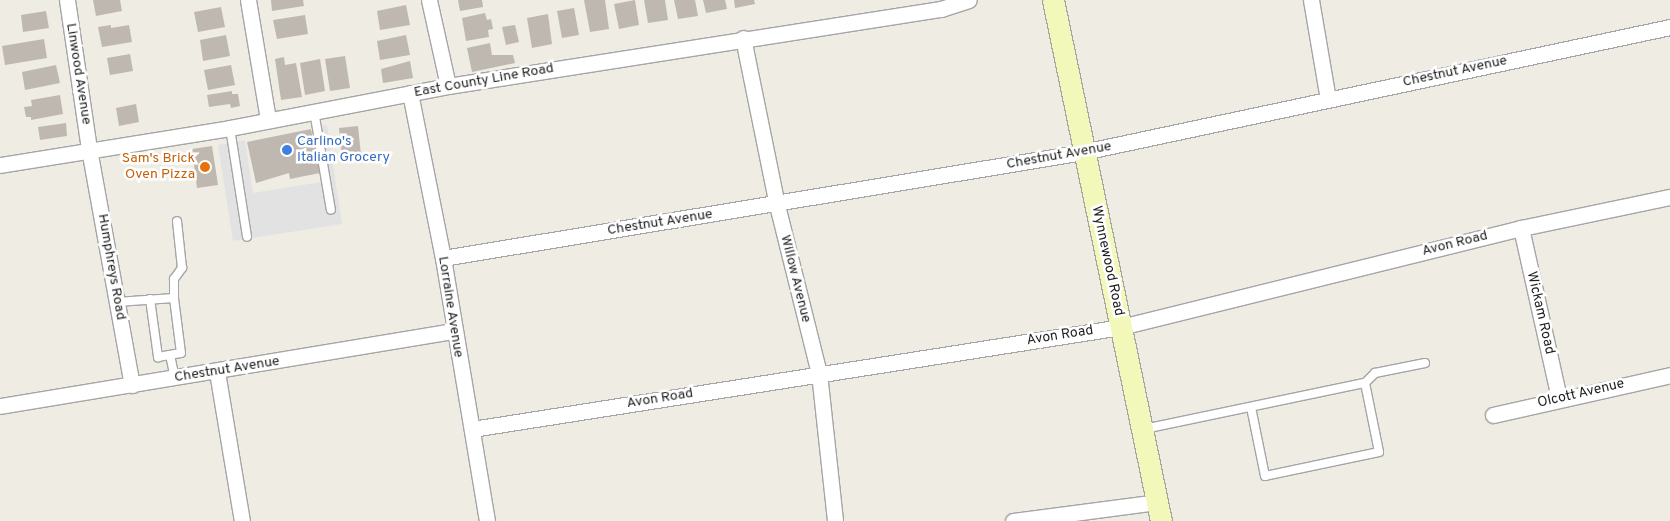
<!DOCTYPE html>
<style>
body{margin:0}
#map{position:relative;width:1670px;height:521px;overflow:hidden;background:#efece4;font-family:Overpass,sans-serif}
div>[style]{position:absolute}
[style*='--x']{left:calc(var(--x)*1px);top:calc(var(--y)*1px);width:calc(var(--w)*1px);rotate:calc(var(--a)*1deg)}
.parking>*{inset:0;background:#e2e2e2}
.building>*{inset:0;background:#bfb8b1}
.roads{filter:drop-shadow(1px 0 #a5a5a5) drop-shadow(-1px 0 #a5a5a5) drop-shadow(0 1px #a5a5a5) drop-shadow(0 -1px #a5a5a5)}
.service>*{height:8px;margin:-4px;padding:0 4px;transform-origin:4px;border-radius:4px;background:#fff}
.minor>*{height:15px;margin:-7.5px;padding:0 7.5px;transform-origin:7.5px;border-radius:7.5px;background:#fff}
.secondary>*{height:21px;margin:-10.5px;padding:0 10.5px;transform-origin:10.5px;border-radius:10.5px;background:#f2f7ba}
.dots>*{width:14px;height:14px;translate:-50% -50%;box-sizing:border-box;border:2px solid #fff;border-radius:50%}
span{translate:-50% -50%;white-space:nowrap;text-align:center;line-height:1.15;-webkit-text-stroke:5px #fff;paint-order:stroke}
.street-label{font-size:14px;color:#1e1e1e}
.shop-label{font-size:14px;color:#366cbe}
.left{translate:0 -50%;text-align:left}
.food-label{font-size:14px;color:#c56008}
.right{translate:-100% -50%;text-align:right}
</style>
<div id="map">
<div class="parking">
<i style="clip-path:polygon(327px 125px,342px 224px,233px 241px,218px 145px,245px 140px,253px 193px,322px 182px,314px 127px)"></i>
</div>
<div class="building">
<i style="clip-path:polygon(93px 0,120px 0,122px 11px,96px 16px)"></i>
<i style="clip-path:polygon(271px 0,303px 0,304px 6px,272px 11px)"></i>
<i style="clip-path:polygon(458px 0,482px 0,483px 7px,460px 11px)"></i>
<i style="clip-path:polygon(584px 0,605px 0,609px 29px,590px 32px)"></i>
<i style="clip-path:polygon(635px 0,639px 25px,619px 29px,614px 4px)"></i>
<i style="clip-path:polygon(644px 0,665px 0,668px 20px,648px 23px)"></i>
<i style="clip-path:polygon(674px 0,695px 0,698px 16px,678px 19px)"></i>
<i style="clip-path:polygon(703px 0,725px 0,727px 9px,706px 13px)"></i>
<i style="clip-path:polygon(734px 0,754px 0,755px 4px,735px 8px)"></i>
<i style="clip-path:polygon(406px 5px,410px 25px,380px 30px,377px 11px)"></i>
<i style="clip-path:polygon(221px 7px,225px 27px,198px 32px,194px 12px)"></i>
<i style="clip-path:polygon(574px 8px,579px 35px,562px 38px,557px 11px)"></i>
<i style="clip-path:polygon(46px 11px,49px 28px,23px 32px,21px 15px)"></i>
<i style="clip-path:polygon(485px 13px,487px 20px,491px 19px,493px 29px,488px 30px,489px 37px,466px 41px,462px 18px)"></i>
<i style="clip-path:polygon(548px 14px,552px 44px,532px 48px,527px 18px)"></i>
<i style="clip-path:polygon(305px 15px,308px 34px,277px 39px,273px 20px)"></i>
<i style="clip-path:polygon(111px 25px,111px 28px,129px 25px,132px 42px,102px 47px,98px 27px)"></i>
<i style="clip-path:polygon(515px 25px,519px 42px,506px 45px,502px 27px)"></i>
<i style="clip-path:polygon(226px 35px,230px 56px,203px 61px,200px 40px)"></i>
<i style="clip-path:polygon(406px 35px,410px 55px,380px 60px,377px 41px)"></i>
<i style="clip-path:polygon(44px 39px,47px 58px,5px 65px,2px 46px)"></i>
<i style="clip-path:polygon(490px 43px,492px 55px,513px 55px,515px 63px,472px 72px,467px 48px)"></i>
<i style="clip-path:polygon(130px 54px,133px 71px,110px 75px,107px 58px)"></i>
<i style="clip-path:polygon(345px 56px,350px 88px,330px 91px,325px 59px)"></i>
<i style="clip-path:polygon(284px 57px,285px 65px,296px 63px,302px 97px,281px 100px,275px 59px)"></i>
<i style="clip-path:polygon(320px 59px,325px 91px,305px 95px,300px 63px)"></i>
<i style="clip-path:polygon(410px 61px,413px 78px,383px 83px,381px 69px)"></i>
<i style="clip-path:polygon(56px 65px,60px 83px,25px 90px,22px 72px)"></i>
<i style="clip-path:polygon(231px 65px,235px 85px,208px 90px,204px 70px)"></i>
<i style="clip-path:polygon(232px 91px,232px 94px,238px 94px,240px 106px,231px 108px,230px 104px,209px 107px,207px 95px)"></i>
<i style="clip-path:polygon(60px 95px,63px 114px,31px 120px,31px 117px,26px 117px,24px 107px,32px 106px,31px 100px)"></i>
<i style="clip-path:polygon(136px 104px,139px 122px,119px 126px,116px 108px)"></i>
<i style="clip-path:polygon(66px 123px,67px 136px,40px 140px,38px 127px)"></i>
<i style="clip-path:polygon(358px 126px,361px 155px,342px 157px,339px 128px)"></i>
<i style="clip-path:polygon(311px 129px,320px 173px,290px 179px,289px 173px,256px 183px,247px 142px)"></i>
<i style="clip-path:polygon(212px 146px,218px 185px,197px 188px,192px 149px)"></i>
</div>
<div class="roads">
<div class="service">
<i style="--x:314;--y:111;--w:100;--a:80.3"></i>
<i style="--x:230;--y:128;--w:110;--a:81.1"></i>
<i style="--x:150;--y:299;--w:59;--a:82.1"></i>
<i style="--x:158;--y:357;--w:23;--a:-10"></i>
<i style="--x:181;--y:353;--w:55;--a:-97.3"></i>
<i style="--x:117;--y:302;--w:57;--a:-4"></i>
<i style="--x:174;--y:298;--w:19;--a:-90"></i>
<i style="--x:174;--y:279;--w:14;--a:-54"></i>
<i style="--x:182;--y:268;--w:47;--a:-96.1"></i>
<i style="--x:170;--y:355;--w:24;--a:78"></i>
<i style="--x:1365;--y:383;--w:14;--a:-45"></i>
<i style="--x:1375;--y:373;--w:51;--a:-11.3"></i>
<i style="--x:1144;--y:429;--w:226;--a:-11.8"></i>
<i style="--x:1365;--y:383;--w:70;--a:78.5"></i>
<i style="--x:1379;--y:452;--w:116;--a:168.1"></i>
<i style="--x:1265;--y:476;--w:70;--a:-101.5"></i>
</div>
<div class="minor">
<i style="--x:67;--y:0;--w:151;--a:81.6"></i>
<i style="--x:89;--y:149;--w:240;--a:79.7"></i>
<i style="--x:248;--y:0;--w:122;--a:80.5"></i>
<i style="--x:429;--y:0;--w:88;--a:77.5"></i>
<i style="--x:1311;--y:0;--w:100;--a:80.3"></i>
<i style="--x:743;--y:38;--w:170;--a:78.5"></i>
<i style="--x:777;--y:205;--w:173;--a:76"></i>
<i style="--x:819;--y:373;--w:149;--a:83.8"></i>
<i style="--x:410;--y:93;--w:168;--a:78.7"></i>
<i style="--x:443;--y:258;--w:267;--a:80.5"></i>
<i style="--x:0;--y:165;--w:233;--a:-9.1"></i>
<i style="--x:230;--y:128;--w:222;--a:-10.9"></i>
<i style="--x:448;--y:86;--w:499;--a:-8.9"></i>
<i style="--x:941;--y:9;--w:29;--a:-18"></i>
<i style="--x:1521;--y:228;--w:174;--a:77.4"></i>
<i style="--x:443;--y:258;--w:649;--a:-9.4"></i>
<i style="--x:1083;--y:152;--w:600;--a:-12.02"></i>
<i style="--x:217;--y:372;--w:151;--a:80.5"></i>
<i style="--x:0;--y:406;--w:460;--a:-9.4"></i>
<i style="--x:1493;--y:415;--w:181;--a:-12.7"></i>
<i style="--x:472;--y:429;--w:657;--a:-8.93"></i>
<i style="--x:1121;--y:327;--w:412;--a:-13.9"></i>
<i style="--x:1521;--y:228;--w:152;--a:-11.8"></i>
<i style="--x:1013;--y:521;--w:145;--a:-7.5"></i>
</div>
<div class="secondary">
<i style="--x:1053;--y:0;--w:532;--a:78.29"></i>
</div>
</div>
<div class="dots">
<i style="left:287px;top:150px;background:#3f7fe0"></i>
<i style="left:205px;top:167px;background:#e8710a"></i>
</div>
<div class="street-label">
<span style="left:1455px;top:72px;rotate:-12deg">Chestnut Avenue</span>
<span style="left:78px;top:74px;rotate:81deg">Linwood Avenue</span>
<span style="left:484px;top:81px;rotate:-10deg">East County Line Road</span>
<span style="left:1059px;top:156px;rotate:-10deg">Chestnut Avenue</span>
<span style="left:660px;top:223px;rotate:-9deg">Chestnut Avenue</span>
<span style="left:1455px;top:244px;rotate:-14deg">Avon Road</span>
<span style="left:1107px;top:261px;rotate:78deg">Wynnewood Road</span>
<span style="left:111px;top:267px;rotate:80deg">Humphreys Road</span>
<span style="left:795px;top:279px;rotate:76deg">Willow Avenue</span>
<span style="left:450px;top:307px;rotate:81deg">Lorraine Avenue</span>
<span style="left:1540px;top:313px;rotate:77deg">Wickam Road</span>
<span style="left:1060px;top:336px;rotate:-9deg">Avon Road</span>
<span style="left:227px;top:370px;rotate:-9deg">Chestnut Avenue</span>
<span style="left:1581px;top:394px;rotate:-13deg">Olcott Avenue</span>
<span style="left:660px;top:399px;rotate:-9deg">Avon Road</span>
</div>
<div class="shop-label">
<span class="left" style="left:297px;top:150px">Carlino's<br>Italian Grocery</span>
</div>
<div class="food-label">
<span class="right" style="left:195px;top:167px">Sam's Brick<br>Oven Pizza</span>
</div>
</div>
